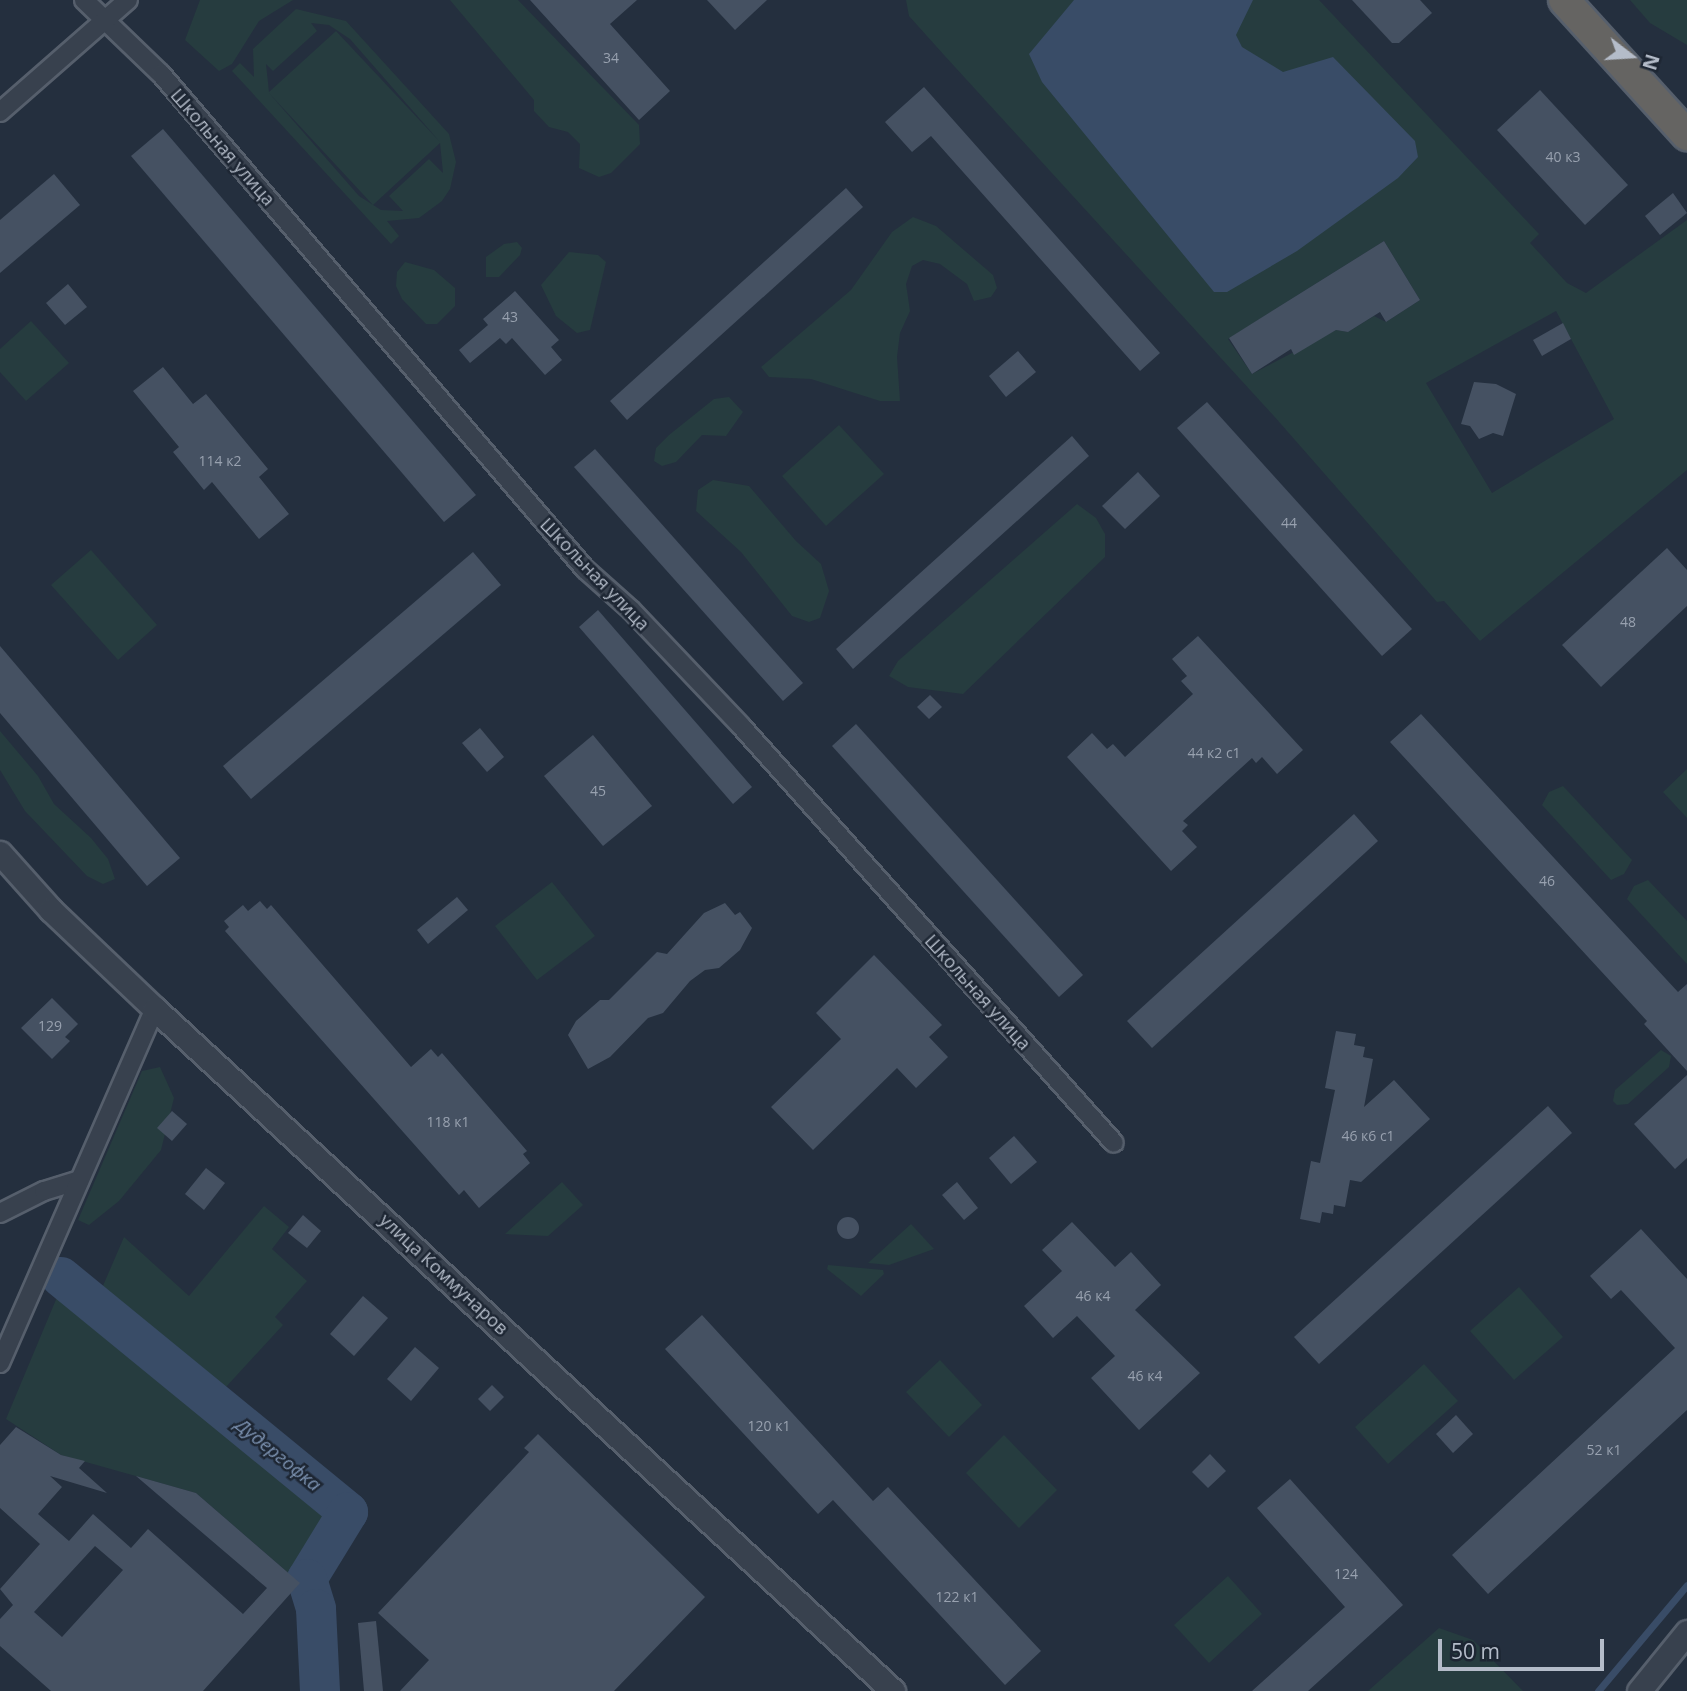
<!DOCTYPE html>
<meta charset="utf-8">
<style>
body{margin:0}
#map{position:relative;width:1687px;height:1691px;overflow:hidden;background:#242f3e;font-family:"Open Sans",sans-serif}
div>[style]{position:absolute}
[style*='--x']{left:calc(var(--x)*1px);top:calc(var(--y)*1px);width:calc(var(--w)*1px);rotate:calc(var(--a)*1deg)}
.green>*{inset:0;background:#263c3f}
.water>*{inset:0;background:#394c67}
.stream>*{height:7px;margin:-3.5px;padding:0 3.5px;transform-origin:3.5px;border-radius:3.5px;background:#394c67}
.river>*{height:40px;margin:-20px;padding:0 20px;transform-origin:20px;border-radius:20px;background:#394c67}
.building>*{inset:0;background:#455162}
.round{border-radius:50%}
.roads{filter:drop-shadow(2px 0 #565f6c) drop-shadow(-2px 0 #565f6c) drop-shadow(0 2px #565f6c) drop-shadow(0 -2px #565f6c)}
.minor>*{height:18px;margin:-9px;padding:0 9px;transform-origin:9px;border-radius:9px;background:#38414e}
.tertiary>*{height:23px;margin:-11.5px;padding:0 11.5px;transform-origin:11.5px;border-radius:11.5px;background:#38414e}
.trunk>*{height:30px;margin:-15px;padding:0 15px;transform-origin:15px;border-radius:15px;background:#656462}
span{translate:-50% -50%;white-space:nowrap;text-align:center;line-height:1.15;-webkit-text-stroke:5px #1d2633;paint-order:stroke}
.number-label{font-size:14px;color:#98a1af}
.number-label span{-webkit-text-stroke-width:0}
.street-label{font-size:18px;color:#b4bcc9}
.water-label{font-size:19px;color:#7c92b1;font-style:italic}
.north{position:absolute;left:1596px;top:21px;width:70px;height:70px;-webkit-text-stroke:5px #1d2633;paint-order:stroke;rotate:107deg;font-size:19px;font-weight:700;line-height:28px;text-align:center;color:#b4bcc9}
.north::after{content:'';display:block;margin:auto;width:24px;height:32px;background:#b4bcc9;clip-path:polygon(50% 0,100% 100%,50% 72%,0 100%)}
.scale{position:absolute;left:1438px;top:1639px;width:166px;height:32px;box-sizing:border-box;border:4px solid #b4bcc9;border-top:0;padding-left:9px;font-size:21px;line-height:24px;white-space:nowrap;color:#b4bcc9;-webkit-text-stroke:5px #1d2633;paint-order:stroke}
</style>
<div id="map">
<div class="green">
<i style="clip-path:polygon(200px 0,293px 0,259px 21px,232px 64px,219px 71px,185px 40px)"></i>
<i style="clip-path:polygon(450px 0,518px 0,639px 125px,640px 144px,611px 173px,599px 177px,579px 168px,580px 144px,568px 132px,549px 127px,534px 111px,534px 100px)"></i>
<i style="clip-path:polygon(evenodd,906px 0,1319px 0,1539px 234px,1530px 243px,1567px 283px,1586px 293px,1687px 220px,1687px 470px,1480px 641px,1444px 601px,1437px 602px,1273px 415px,944px 55px,909px 16px,906px 0,1384px 241px,1420px 300px,1386px 322px,1374px 316px,1348px 332px,1336px 330px,1252px 374px,1228px 339px,1384px 241px,906px 0,1556px 311px,1614px 419px,1492px 493px,1426px 383px,1556px 311px)"></i>
<i style="clip-path:polygon(1630px 0,1687px 0,1687px 45px,1650px 23px)"></i>
<i style="clip-path:polygon(evenodd,296px 9px,346px 21px,449px 134px,456px 162px,450px 189px,442px 201px,419px 218px,387px 221px,399px 236px,391px 244px,232px 71px,240px 63px,254px 77px,253px 49px,296px 9px,311px 23px,329px 25px,350px 39px,440px 142px,336px 31px,269px 92px,266px 64px,273px 71px,317px 31px,311px 23px,296px 9px,269px 93px,373px 205px,440px 143px,443px 173px,429px 159px,389px 196px,403px 211px,381px 210px,359px 196px,269px 93px)"></i>
<i style="clip-path:polygon(913px 217px,936px 226px,993px 275px,997px 288px,991px 297px,974px 301px,967px 284px,940px 264px,923px 260px,912px 266px,906px 284px,910px 311px,900px 333px,897px 357px,900px 401px,880px 401px,811px 379px,769px 377px,761px 367px,851px 290px,892px 232px)"></i>
<i style="clip-path:polygon(517px 242px,522px 248px,520px 255px,499px 277px,486px 277px,486px 257px,504px 244px)"></i>
<i style="clip-path:polygon(569px 252px,598px 255px,606px 262px,590px 330px,577px 333px,556px 316px,541px 285px)"></i>
<i style="clip-path:polygon(405px 262px,434px 270px,455px 288px,455px 306px,437px 324px,426px 324px,402px 299px,396px 286px,397px 272px)"></i>
<i style="clip-path:polygon(31px 321px,69px 363px,26px 401px,0 372px,0 349px)"></i>
<i style="clip-path:polygon(729px 397px,743px 412px,726px 436px,702px 435px,676px 462px,662px 466px,654px 461px,656px 448px,669px 435px,714px 399px)"></i>
<i style="clip-path:polygon(839px 425px,884px 474px,826px 526px,782px 476px)"></i>
<i style="clip-path:polygon(713px 480px,749px 486px,796px 541px,821px 564px,829px 591px,820px 618px,809px 622px,792px 616px,741px 552px,696px 511px,698px 490px)"></i>
<i style="clip-path:polygon(1077px 504px,1096px 518px,1105px 534px,1105px 557px,963px 694px,908px 687px,889px 676px,898px 661px)"></i>
<i style="clip-path:polygon(91px 550px,157px 625px,118px 660px,51px 585px)"></i>
<i style="clip-path:polygon(0 731px,38px 776px,54px 804px,91px 838px,108px 859px,115px 879px,103px 884px,87px 876px,25px 811px,0 770px)"></i>
<i style="clip-path:polygon(1687px 769px,1687px 818px,1663px 792px)"></i>
<i style="clip-path:polygon(1563px 786px,1632px 860px,1624px 874px,1611px 880px,1542px 805px,1549px 792px)"></i>
<i style="clip-path:polygon(1648px 880px,1687px 921px,1687px 964px,1627px 899px,1634px 886px)"></i>
<i style="clip-path:polygon(552px 882px,595px 936px,537px 980px,495px 926px)"></i>
<i style="clip-path:polygon(1661px 1050px,1671px 1056px,1669px 1067px,1628px 1104px,1617px 1105px,1613px 1101px,1615px 1090px)"></i>
<i style="clip-path:polygon(160px 1067px,174px 1098px,161px 1150px,119px 1201px,89px 1225px,78px 1220px,142px 1071px)"></i>
<i style="clip-path:polygon(562px 1182px,583px 1205px,548px 1236px,505px 1234px)"></i>
<i style="clip-path:polygon(264px 1206px,289px 1227px,272px 1249px,307px 1281px,275px 1317px,283px 1325px,214px 1400px,96px 1302px,124px 1237px,189px 1296px)"></i>
<i style="clip-path:polygon(911px 1224px,934px 1249px,889px 1265px,868px 1263px)"></i>
<i style="clip-path:polygon(828px 1265px,883px 1270px,884px 1274px,861px 1296px,827px 1269px)"></i>
<i style="clip-path:polygon(1519px 1287px,1563px 1337px,1514px 1380px,1470px 1331px)"></i>
<i style="clip-path:polygon(60px 1290px,339px 1517px,300px 1583px,196px 1493px,61px 1455px,6px 1419px)"></i>
<i style="clip-path:polygon(940px 1360px,982px 1405px,949px 1437px,906px 1392px)"></i>
<i style="clip-path:polygon(1424px 1364px,1458px 1401px,1388px 1464px,1355px 1427px)"></i>
<i style="clip-path:polygon(1004px 1435px,1057px 1490px,1019px 1528px,966px 1473px)"></i>
<i style="clip-path:polygon(1228px 1576px,1262px 1614px,1209px 1663px,1174px 1625px)"></i>
<i style="clip-path:polygon(1439px 1628px,1473px 1640px,1523px 1691px,1368px 1691px)"></i>
</div>
<div class="water">
<i style="clip-path:polygon(1074px 0,1253px 0,1236px 35px,1242px 47px,1283px 72px,1333px 57px,1415px 141px,1418px 157px,1398px 178px,1297px 251px,1227px 292px,1214px 292px,1042px 82px,1029px 54px)"></i>
</div>
<div class="stream">
<i style="--x:1598;--y:1691;--w:138;--a:-50"></i>
</div>
<div class="river">
<i style="--x:61;--y:1277;--w:371;--a:39.3"></i>
<i style="--x:348;--y:1512;--w:79;--a:121.5"></i>
<i style="--x:307;--y:1579;--w:31;--a:73"></i>
<i style="--x:316;--y:1609;--w:82;--a:87.2"></i>
</div>
<div class="building">
<i style="clip-path:polygon(530px 0,637px 0,610px 24px,670px 91px,639px 120px)"></i>
<i style="clip-path:polygon(707px 0,767px 0,735px 30px)"></i>
<i style="clip-path:polygon(1352px 0,1420px 0,1432px 13px,1399px 43px,1392px 43px)"></i>
<i style="clip-path:polygon(924px 87px,1160px 353px,1140px 371px,931px 136px,912px 152px,885px 122px)"></i>
<i style="clip-path:polygon(1540px 90px,1628px 185px,1585px 225px,1497px 130px)"></i>
<i style="clip-path:polygon(163px 129px,476px 495px,444px 522px,131px 156px)"></i>
<i style="clip-path:polygon(54px 174px,80px 205px,0 273px,0 220px)"></i>
<i style="clip-path:polygon(846px 188px,863px 207px,627px 420px,610px 401px)"></i>
<i style="clip-path:polygon(1673px 193px,1687px 213px,1660px 235px,1645px 216px)"></i>
<i style="clip-path:polygon(1384px 241px,1420px 300px,1386px 322px,1380px 312px,1348px 332px,1336px 330px,1294px 355px,1291px 349px,1252px 374px,1229px 338px)"></i>
<i style="clip-path:polygon(68px 284px,87px 307px,65px 325px,46px 303px)"></i>
<i style="clip-path:polygon(515px 291px,559px 340px,551px 347px,562px 360px,545px 375px,512px 338px,506px 344px,500px 338px,470px 363px,459px 350px,488px 325px,483px 319px)"></i>
<i style="clip-path:polygon(1563px 323px,1571px 339px,1542px 356px,1533px 340px)"></i>
<i style="clip-path:polygon(1018px 351px,1036px 372px,1006px 397px,989px 376px)"></i>
<i style="clip-path:polygon(163px 367px,193px 404px,206px 394px,268px 469px,259px 477px,289px 514px,259px 539px,212px 482px,204px 490px,173px 452px,179px 447px,133px 391px)"></i>
<i style="clip-path:polygon(1474px 382px,1496px 384px,1516px 394px,1503px 436px,1493px 433px,1479px 439px,1470px 426px,1461px 424px)"></i>
<i style="clip-path:polygon(1207px 402px,1412px 629px,1382px 656px,1177px 428px)"></i>
<i style="clip-path:polygon(1072px 436px,1089px 456px,853px 669px,836px 649px)"></i>
<i style="clip-path:polygon(595px 449px,803px 683px,783px 701px,574px 467px)"></i>
<i style="clip-path:polygon(1138px 472px,1160px 496px,1125px 529px,1102px 506px)"></i>
<i style="clip-path:polygon(1667px 548px,1687px 570px,1687px 606px,1601px 687px,1562px 645px)"></i>
<i style="clip-path:polygon(473px 552px,501px 585px,251px 799px,223px 766px)"></i>
<i style="clip-path:polygon(598px 610px,752px 787px,733px 804px,579px 627px)"></i>
<i style="clip-path:polygon(1198px 636px,1303px 750px,1277px 774px,1262px 757px,1256px 763px,1252px 758px,1183px 821px,1188px 825px,1182px 831px,1197px 847px,1171px 871px,1067px 757px,1092px 733px,1107px 749px,1113px 744px,1125px 757px,1193px 694px,1181px 681px,1187px 676px,1172px 659px)"></i>
<i style="clip-path:polygon(0 646px,180px 858px,147px 886px,0 713px)"></i>
<i style="clip-path:polygon(930px 695px,942px 707px,929px 719px,917px 707px)"></i>
<i style="clip-path:polygon(1421px 714px,1678px 992px,1687px 984px,1687px 1071px,1644px 1024px,1647px 1021px,1390px 742px)"></i>
<i style="clip-path:polygon(856px 724px,1083px 975px,1059px 997px,832px 746px)"></i>
<i style="clip-path:polygon(480px 728px,504px 757px,487px 772px,462px 743px)"></i>
<i style="clip-path:polygon(593px 735px,652px 806px,603px 846px,544px 776px)"></i>
<i style="clip-path:polygon(1354px 814px,1378px 841px,1152px 1048px,1127px 1021px)"></i>
<i style="clip-path:polygon(457px 897px,468px 910px,428px 944px,417px 930px)"></i>
<i style="clip-path:polygon(260px 901px,267px 909px,271px 905px,411px 1067px,431px 1049px,438px 1057px,442px 1053px,527px 1151px,523px 1154px,530px 1163px,479px 1208px,464px 1190px,459px 1195px,225px 931px,229px 927px,224px 921px,243px 905px,248px 911px)"></i>
<i style="clip-path:polygon(725px 903px,735px 915px,740px 912px,752px 928px,740px 950px,719px 968px,705px 970px,690px 981px,663px 1013px,648px 1018px,610px 1057px,588px 1069px,568px 1035px,576px 1021px,600px 1000px,609px 1000px,657px 952px,667px 954px,704px 913px)"></i>
<i style="clip-path:polygon(874px 955px,942px 1025px,929px 1037px,948px 1057px,916px 1088px,897px 1068px,813px 1150px,771px 1107px,841px 1039px,816px 1013px)"></i>
<i style="clip-path:polygon(52px 998px,78px 1024px,65px 1037px,70px 1041px,52px 1059px,21px 1028px)"></i>
<i style="clip-path:polygon(1336px 1031px,1356px 1034px,1354px 1045px,1365px 1047px,1363px 1057px,1373px 1059px,1364px 1107px,1394px 1080px,1430px 1119px,1361px 1182px,1350px 1180px,1345px 1207px,1334px 1205px,1333px 1214px,1322px 1212px,1320px 1223px,1300px 1219px,1311px 1161px,1320px 1163px,1335px 1090px,1325px 1088px)"></i>
<i style="clip-path:polygon(1687px 1075px,1687px 1158px,1675px 1169px,1634px 1124px)"></i>
<i style="clip-path:polygon(1548px 1106px,1572px 1133px,1319px 1364px,1294px 1337px)"></i>
<i style="clip-path:polygon(172px 1111px,187px 1124px,172px 1141px,157px 1128px)"></i>
<i style="clip-path:polygon(1014px 1136px,1037px 1162px,1011px 1184px,989px 1158px)"></i>
<i style="clip-path:polygon(206px 1168px,225px 1183px,204px 1210px,185px 1194px)"></i>
<i style="clip-path:polygon(957px 1182px,978px 1208px,964px 1220px,942px 1195px)"></i>
<i style="clip-path:polygon(303px 1215px,321px 1231px,307px 1248px,288px 1233px)"></i>
<i class="round" style="left:837px;top:1217px;width:22px;height:22px"></i>
<i style="clip-path:polygon(1072px 1222px,1115px 1267px,1131px 1252px,1161px 1285px,1135px 1310px,1200px 1373px,1139px 1430px,1091px 1378px,1115px 1356px,1077px 1316px,1053px 1338px,1024px 1306px,1062px 1271px,1042px 1250px)"></i>
<i style="clip-path:polygon(1641px 1229px,1687px 1279px,1687px 1410px,1488px 1594px,1452px 1555px,1675px 1348px,1621px 1290px,1611px 1299px,1590px 1276px)"></i>
<i style="clip-path:polygon(363px 1296px,388px 1318px,354px 1356px,330px 1334px)"></i>
<i style="clip-path:polygon(702px 1315px,873px 1501px,888px 1487px,1041px 1651px,1005px 1685px,833px 1500px,818px 1514px,665px 1349px)"></i>
<i style="clip-path:polygon(415px 1347px,439px 1368px,411px 1401px,387px 1379px)"></i>
<i style="clip-path:polygon(492px 1385px,504px 1397px,490px 1411px,478px 1399px)"></i>
<i style="clip-path:polygon(1456px 1415px,1473px 1434px,1453px 1453px,1436px 1434px)"></i>
<i style="clip-path:polygon(evenodd,16px 1427px,61px 1455px,85px 1461px,79px 1468px,107px 1493px,50px 1476px,62px 1487px,38px 1514px,69px 1541px,93px 1514px,131px 1548px,148px 1529px,243px 1614px,267px 1588px,136px 1476px,196px 1493px,300px 1583px,203px 1691px,51px 1691px,0 1646px,0 1619px,13px 1605px,0 1589px,40px 1544px,0 1508px,0 1445px,16px 1427px,95px 1546px,123px 1570px,62px 1637px,34px 1612px,95px 1546px)"></i>
<i style="clip-path:polygon(538px 1434px,705px 1597px,614px 1691px,400px 1691px,429px 1660px,378px 1613px,529px 1452px,524px 1448px)"></i>
<i style="clip-path:polygon(1210px 1454px,1226px 1471px,1208px 1488px,1192px 1472px)"></i>
<i style="clip-path:polygon(1290px 1479px,1403px 1605px,1308px 1691px,1252px 1691px,1345px 1607px,1257px 1508px)"></i>
<i style="clip-path:polygon(376px 1621px,383px 1691px,364px 1691px,358px 1623px)"></i>
</div>
<div class="roads">
<div class="minor">
<i style="--x:84;--y:0;--w:107;--a:43.9"></i>
<i style="--x:161;--y:74;--w:652;--a:49.42"></i>
<i style="--x:585;--y:569;--w:62;--a:41.7"></i>
<i style="--x:631;--y:610;--w:160;--a:46.5"></i>
<i style="--x:741;--y:726;--w:559;--a:48.19"></i>
<i style="--x:0;--y:112;--w:170;--a:-41.2"></i>
<i style="--x:0;--y:1213;--w:49;--a:-26.6"></i>
<i style="--x:44;--y:1191;--w:37;--a:-17"></i>
<i style="--x:0;--y:1363;--w:386;--a:-66.4"></i>
</div>
<div class="tertiary">
<i style="--x:0;--y:853;--w:76;--a:48.2"></i>
<i style="--x:51;--y:910;--w:144;--a:43.6"></i>
<i style="--x:155;--y:1009;--w:1005;--a:42.74"></i>
<i style="--x:1639;--y:1691;--w:76;--a:-50.9"></i>
</div>
<div class="trunk">
<i style="--x:1564;--y:0;--w:183;--a:47.7"></i>
</div>
</div>
<div class="number-label">
<span style="left:611px;top:58px">34</span>
<span style="left:1563px;top:157px">40 к3</span>
<span style="left:510px;top:317px">43</span>
<span style="left:220px;top:461px">114 к2</span>
<span style="left:1289px;top:523px">44</span>
<span style="left:1628px;top:622px">48</span>
<span style="left:1214px;top:753px">44 к2 с1</span>
<span style="left:598px;top:791px">45</span>
<span style="left:1547px;top:881px">46</span>
<span style="left:50px;top:1026px">129</span>
<span style="left:448px;top:1122px">118 к1</span>
<span style="left:1368px;top:1136px">46 к6 с1</span>
<span style="left:1093px;top:1296px">46 к4</span>
<span style="left:1145px;top:1376px">46 к4</span>
<span style="left:769px;top:1426px">120 к1</span>
<span style="left:1604px;top:1450px">52 к1</span>
<span style="left:1346px;top:1574px">124</span>
<span style="left:957px;top:1597px">122 к1</span>
</div>
<div class="street-label">
<span style="left:223px;top:147px;rotate:49deg">Школьная улица</span>
<span style="left:595px;top:574px;rotate:46deg">Школьная улица</span>
<span style="left:978px;top:992px;rotate:48deg">Школьная улица</span>
<span style="left:444px;top:1274px;rotate:43deg">улица Коммунаров</span>
</div>
<div class="water-label">
<span style="left:278px;top:1455px;rotate:39deg">Дудергофка</span>
</div>
<div class="north">N</div>
<div class="scale">50 m</div>
</div>
